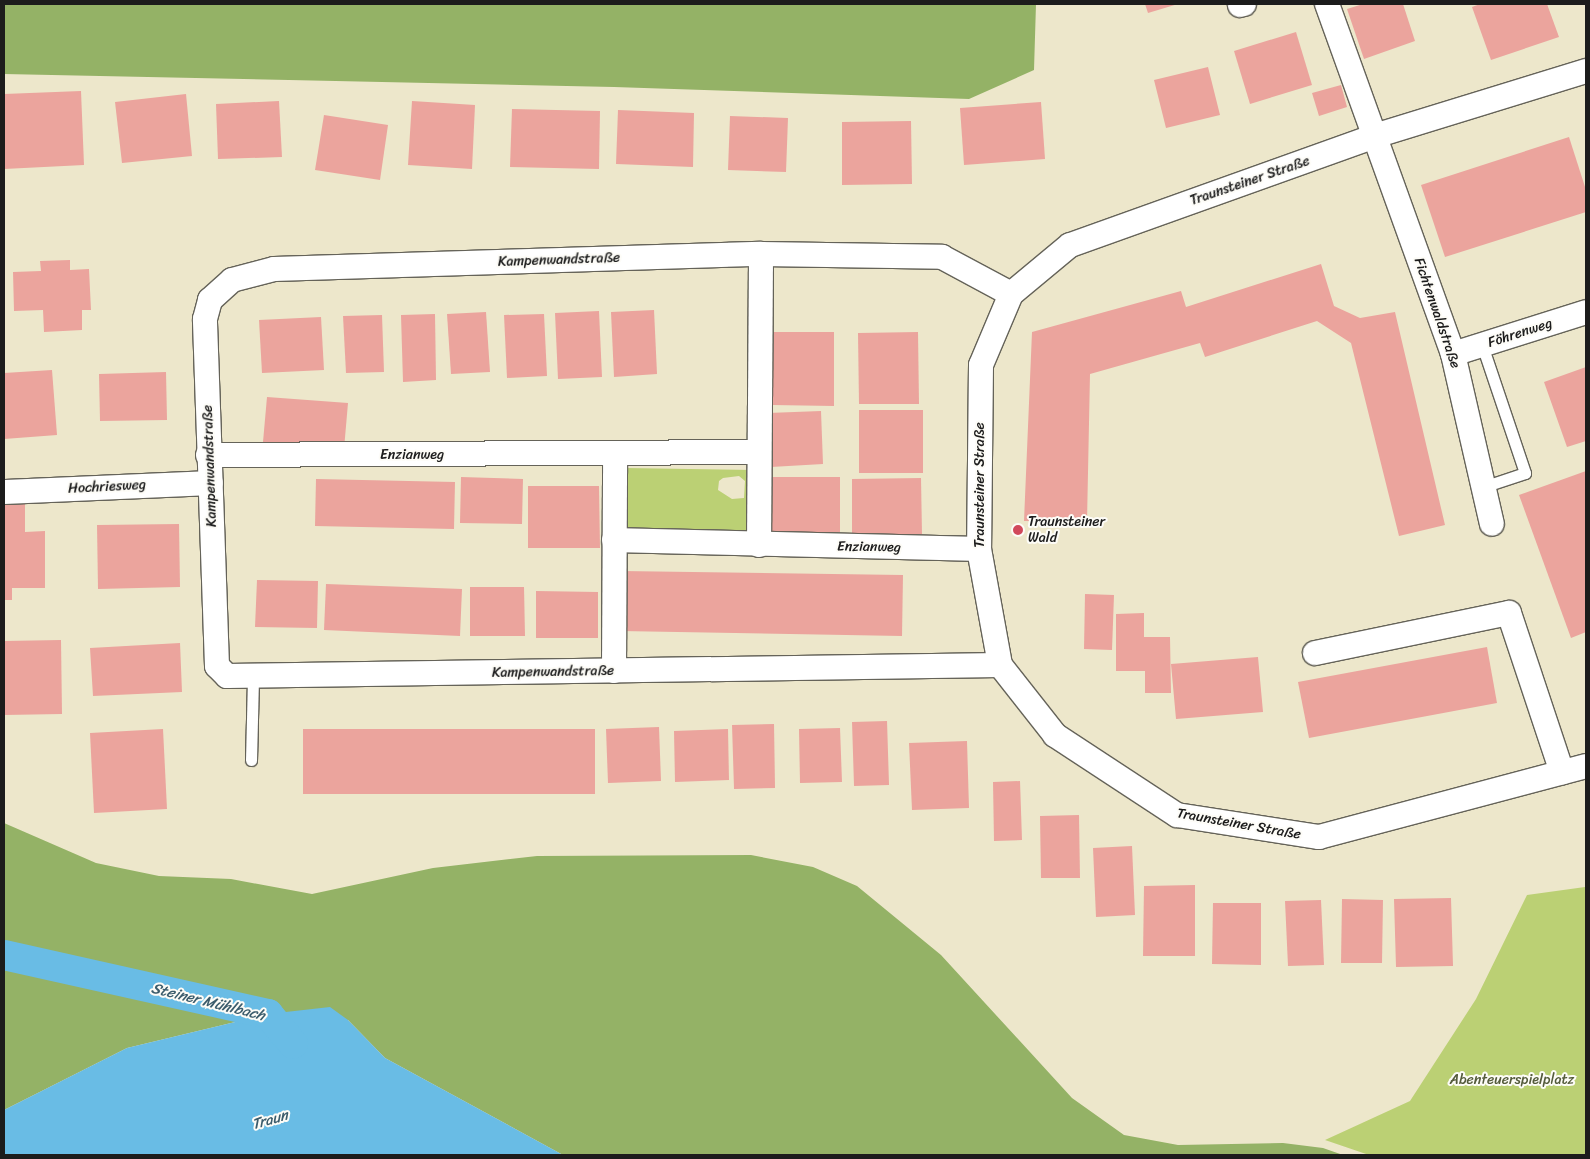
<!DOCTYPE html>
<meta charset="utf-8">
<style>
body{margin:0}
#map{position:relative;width:1590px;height:1159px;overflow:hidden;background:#ede7cb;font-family:Sriracha,sans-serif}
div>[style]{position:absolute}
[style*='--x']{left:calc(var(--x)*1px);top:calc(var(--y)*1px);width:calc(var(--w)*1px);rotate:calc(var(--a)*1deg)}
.green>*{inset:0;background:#bbd074}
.forest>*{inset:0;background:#94b266}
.water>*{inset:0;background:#69bce5}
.canal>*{height:30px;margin:-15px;padding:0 15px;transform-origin:15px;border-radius:15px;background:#69bce5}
.building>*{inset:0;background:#eba49d}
.roads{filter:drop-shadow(1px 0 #656359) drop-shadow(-1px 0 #656359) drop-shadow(0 1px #656359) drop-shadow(0 -1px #656359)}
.service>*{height:11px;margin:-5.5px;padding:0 5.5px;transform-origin:5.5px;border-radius:5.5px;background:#fff}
.minor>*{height:24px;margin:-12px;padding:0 12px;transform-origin:12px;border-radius:12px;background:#fff}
.dots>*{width:14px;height:14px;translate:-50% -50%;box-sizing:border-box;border:2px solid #fdfcf7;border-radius:50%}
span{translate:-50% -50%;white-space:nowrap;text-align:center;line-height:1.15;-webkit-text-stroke:4px #fdfcf7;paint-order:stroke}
.street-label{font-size:14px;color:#1c1c1c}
.poi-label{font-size:14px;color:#1c1c1c}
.left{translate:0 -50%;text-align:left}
.park-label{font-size:14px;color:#545b3b}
.water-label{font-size:15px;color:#3b5c6c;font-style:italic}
.frame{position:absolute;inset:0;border:5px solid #1c1c1c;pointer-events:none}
</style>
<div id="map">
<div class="green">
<i style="clip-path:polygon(evenodd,625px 468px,754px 470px,759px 545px,635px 540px,624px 524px,625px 468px,739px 476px,745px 481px,744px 498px,732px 499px,718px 490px,719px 481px,723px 478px,739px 476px)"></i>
<i style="clip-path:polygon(1585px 887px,1586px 1155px,1369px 1155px,1325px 1140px,1410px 1101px,1476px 999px,1527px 895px)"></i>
</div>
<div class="forest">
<i style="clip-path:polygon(4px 4px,1036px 4px,1034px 70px,969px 99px,614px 87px,4px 74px)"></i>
<i style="clip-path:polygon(4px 823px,96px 863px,159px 876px,231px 879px,312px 894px,433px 868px,537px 856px,751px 855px,813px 867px,857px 886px,941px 955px,1072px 1098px,1124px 1135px,1178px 1145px,1283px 1143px,1323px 1148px,1343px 1155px,563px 1155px,385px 1058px,348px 1020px,268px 1014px,127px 1048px,4px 1110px)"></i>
</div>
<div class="water">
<i style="clip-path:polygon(330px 1007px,348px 1020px,385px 1058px,563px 1155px,4px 1155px,4px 1110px,127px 1048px,268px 1014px)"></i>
</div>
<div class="canal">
<i style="--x:4;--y:955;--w:271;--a:12.6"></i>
<i style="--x:268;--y:1014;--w:39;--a:50"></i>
</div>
<div class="building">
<i style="clip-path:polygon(1145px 4px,1178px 4px,1148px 13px)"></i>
<i style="clip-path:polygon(1363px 4px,1403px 4px,1415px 41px,1364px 59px,1347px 9px)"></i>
<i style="clip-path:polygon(1480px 4px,1547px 4px,1559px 37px,1491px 60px,1472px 7px)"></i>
<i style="clip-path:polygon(1296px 32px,1312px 85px,1250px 104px,1234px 51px)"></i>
<i style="clip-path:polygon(1208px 67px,1220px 115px,1166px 128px,1154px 80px)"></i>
<i style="clip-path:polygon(1341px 85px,1347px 107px,1319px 116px,1312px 93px)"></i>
<i style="clip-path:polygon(81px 91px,84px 165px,4px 169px,4px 94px)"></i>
<i style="clip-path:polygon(186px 94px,192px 156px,122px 163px,115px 102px)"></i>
<i style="clip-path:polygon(279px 101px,282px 157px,218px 159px,216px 104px)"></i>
<i style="clip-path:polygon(412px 101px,475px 105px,472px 169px,408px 165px)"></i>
<i style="clip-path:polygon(1041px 102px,1045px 159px,964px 165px,960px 108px)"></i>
<i style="clip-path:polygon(512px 109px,600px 111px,599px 169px,510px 167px)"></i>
<i style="clip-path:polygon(618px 110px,694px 113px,693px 167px,616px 164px)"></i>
<i style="clip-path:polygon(324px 115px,388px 125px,380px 180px,315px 170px)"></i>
<i style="clip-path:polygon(730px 116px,788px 118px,786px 172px,728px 170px)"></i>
<i style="clip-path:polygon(911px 121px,912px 184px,842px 185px,842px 122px)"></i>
<i style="clip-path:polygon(1569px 137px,1586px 190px,1586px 212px,1445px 257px,1421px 185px)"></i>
<i style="clip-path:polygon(70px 260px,70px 270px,89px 269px,91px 310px,82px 310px,82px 330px,44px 332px,43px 310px,14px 311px,13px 272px,41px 271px,40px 261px)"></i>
<i style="clip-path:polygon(1321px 264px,1334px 306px,1360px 318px,1395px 312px,1445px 525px,1399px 536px,1351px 343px,1317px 321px,1205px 357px,1200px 343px,1090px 374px,1087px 522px,1024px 521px,1032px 332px,1181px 291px,1186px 307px)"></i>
<i style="clip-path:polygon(654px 310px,657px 374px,614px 377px,611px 312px)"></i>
<i style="clip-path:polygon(599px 311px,602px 377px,558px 379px,555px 313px)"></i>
<i style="clip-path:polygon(486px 312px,490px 372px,451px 374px,447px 314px)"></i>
<i style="clip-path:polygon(435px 314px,436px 380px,403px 382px,401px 315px)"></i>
<i style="clip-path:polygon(544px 314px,547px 376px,507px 378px,504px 315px)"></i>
<i style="clip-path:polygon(382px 315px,384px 372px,346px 373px,343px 316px)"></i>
<i style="clip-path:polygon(321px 317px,324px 370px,262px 373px,259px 320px)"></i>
<i style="clip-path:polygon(772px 332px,834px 332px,834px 406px,772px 405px)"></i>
<i style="clip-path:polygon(918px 332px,919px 404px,859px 404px,858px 333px)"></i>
<i style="clip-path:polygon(1586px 367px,1586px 441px,1567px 447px,1544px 382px)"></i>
<i style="clip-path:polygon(52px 370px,57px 435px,4px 439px,4px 373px)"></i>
<i style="clip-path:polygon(166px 372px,167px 420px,100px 421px,99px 374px)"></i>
<i style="clip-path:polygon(267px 397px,348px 403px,344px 449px,263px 442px)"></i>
<i style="clip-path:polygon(859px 410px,923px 410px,923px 473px,859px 473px)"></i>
<i style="clip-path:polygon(821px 411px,823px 464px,771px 467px,768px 413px)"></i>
<i style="clip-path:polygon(1586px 471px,1586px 632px,1571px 638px,1519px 495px)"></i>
<i style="clip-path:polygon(461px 477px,523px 479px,522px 524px,460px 523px)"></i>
<i style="clip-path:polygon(767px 477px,840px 477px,840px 532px,767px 532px)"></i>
<i style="clip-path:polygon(921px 478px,922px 534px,852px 535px,852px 479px)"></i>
<i style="clip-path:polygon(316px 479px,455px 482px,454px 529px,315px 526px)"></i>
<i style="clip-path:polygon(528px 486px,599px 486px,600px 548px,528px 548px)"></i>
<i style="clip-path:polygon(25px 504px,25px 532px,45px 531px,45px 588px,12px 588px,12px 600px,4px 600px,4px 505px)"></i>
<i style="clip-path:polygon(179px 524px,180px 587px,98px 589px,97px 525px)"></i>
<i style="clip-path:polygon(621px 571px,903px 575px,902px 636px,620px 631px)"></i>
<i style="clip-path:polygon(257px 580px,318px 581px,317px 628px,255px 627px)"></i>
<i style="clip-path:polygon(326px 584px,462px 589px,460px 636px,324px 630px)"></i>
<i style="clip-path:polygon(470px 587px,524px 587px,525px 636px,470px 636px)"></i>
<i style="clip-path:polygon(536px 591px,598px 592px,598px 638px,536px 638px)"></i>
<i style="clip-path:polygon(1085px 594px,1114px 595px,1112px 650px,1084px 649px)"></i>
<i style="clip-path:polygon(1144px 613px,1144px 637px,1170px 637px,1171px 693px,1145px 693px,1145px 671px,1116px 671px,1116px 614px)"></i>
<i style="clip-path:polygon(61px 640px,62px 714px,4px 715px,4px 641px)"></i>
<i style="clip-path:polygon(180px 643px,182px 692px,93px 696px,90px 648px)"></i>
<i style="clip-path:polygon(1487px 647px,1497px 703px,1309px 738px,1298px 682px)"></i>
<i style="clip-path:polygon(1258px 657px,1263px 712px,1176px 719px,1171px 664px)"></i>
<i style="clip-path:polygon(887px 721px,889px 785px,854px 786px,852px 722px)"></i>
<i style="clip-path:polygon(774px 724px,775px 788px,734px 789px,732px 725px)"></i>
<i style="clip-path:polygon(659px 727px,661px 781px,608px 783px,606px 729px)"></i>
<i style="clip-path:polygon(840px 728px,842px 782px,800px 783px,799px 729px)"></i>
<i style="clip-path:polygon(163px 729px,167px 809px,94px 813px,90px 733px)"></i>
<i style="clip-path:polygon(303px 729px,595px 729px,595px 794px,303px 794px)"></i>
<i style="clip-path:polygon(728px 729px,729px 780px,675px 782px,674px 731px)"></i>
<i style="clip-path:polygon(967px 741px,969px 808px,912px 810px,909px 743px)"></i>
<i style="clip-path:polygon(1020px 781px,1022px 840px,994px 841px,993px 782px)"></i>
<i style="clip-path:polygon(1079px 815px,1080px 878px,1041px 878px,1040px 816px)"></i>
<i style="clip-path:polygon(1132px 846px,1135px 915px,1096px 917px,1093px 848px)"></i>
<i style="clip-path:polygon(1195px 885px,1195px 956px,1143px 956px,1144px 886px)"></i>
<i style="clip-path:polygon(1451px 898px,1453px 966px,1396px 967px,1394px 899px)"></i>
<i style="clip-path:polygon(1342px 899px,1383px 900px,1382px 963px,1341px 963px)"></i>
<i style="clip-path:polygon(1321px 900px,1324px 965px,1288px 966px,1285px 901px)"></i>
<i style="clip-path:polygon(1213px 903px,1261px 903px,1261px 965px,1212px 964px)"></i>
</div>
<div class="roads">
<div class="service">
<i style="--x:1482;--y:345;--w:135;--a:71.4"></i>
<i style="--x:1525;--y:473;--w:44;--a:161.6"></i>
<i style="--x:251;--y:760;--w:84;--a:-88.6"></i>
</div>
<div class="minor">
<i style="--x:1327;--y:4;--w:372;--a:70.2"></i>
<i style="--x:1453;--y:354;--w:174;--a:77.1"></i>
<i style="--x:1240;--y:5;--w:4;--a:-14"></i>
<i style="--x:1586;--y:71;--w:221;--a:162.9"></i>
<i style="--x:1375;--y:136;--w:324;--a:160.3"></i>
<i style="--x:1070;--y:245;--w:77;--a:140.3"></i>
<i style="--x:1011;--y:294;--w:77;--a:112.9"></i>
<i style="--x:981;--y:365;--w:184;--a:90.6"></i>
<i style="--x:979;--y:549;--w:118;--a:79.7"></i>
<i style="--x:1000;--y:665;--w:89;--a:51.8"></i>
<i style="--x:1055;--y:735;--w:146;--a:33.3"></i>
<i style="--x:1177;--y:815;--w:144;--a:8.8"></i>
<i style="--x:1319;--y:837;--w:276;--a:-14.9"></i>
<i style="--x:1453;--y:354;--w:139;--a:-17.5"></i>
<i style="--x:208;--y:455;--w:551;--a:-0.31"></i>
<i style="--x:4;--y:492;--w:207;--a:-2.5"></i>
<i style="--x:614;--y:540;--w:365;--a:1.4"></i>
<i style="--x:759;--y:545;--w:291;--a:-89.6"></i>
<i style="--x:1315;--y:653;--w:198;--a:-11.7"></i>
<i style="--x:1509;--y:613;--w:168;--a:71.6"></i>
<i style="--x:1000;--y:665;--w:773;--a:179.18"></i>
<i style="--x:227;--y:676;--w:14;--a:-135"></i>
<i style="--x:217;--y:666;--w:347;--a:-92"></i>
<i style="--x:205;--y:319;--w:20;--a:-75"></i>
<i style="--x:210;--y:300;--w:30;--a:-42"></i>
<i style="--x:232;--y:280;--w:43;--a:-14.7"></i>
<i style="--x:274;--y:269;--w:487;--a:-1.8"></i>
<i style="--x:761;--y:254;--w:181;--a:0.9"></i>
<i style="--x:942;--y:257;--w:78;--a:28.2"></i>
<i style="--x:614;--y:671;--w:216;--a:-89.7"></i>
</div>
</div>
<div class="dots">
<i style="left:1018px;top:530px;background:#d1495b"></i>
</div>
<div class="street-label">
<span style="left:1250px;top:181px;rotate:-19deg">Traunsteiner Straße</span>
<span style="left:559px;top:260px;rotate:-2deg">Kampenwandstraße</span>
<span style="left:1437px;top:313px;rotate:71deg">Fichtenwaldstraße</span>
<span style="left:1520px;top:333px;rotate:-18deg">Föhrenweg</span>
<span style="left:412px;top:455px">Enzianweg</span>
<span style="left:210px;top:466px;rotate:-92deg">Kampenwandstraße</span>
<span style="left:980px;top:485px;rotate:-90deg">Traunsteiner Straße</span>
<span style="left:107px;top:487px;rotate:-3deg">Hochriesweg</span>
<span style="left:869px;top:547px;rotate:1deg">Enzianweg</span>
<span style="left:553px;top:672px;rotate:-1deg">Kampenwandstraße</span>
<span style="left:1239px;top:824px;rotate:10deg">Traunsteiner Straße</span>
</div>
<div class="poi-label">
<span class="left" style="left:1028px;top:530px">Traunsteiner<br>Wald</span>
</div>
<div class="park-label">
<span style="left:1512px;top:1080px">Abenteuerspielplatz</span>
</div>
<div class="water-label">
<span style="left:208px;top:1002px;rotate:14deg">Steiner Mühlbach</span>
<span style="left:270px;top:1120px;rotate:-16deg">Traun</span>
</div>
<div class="frame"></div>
</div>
